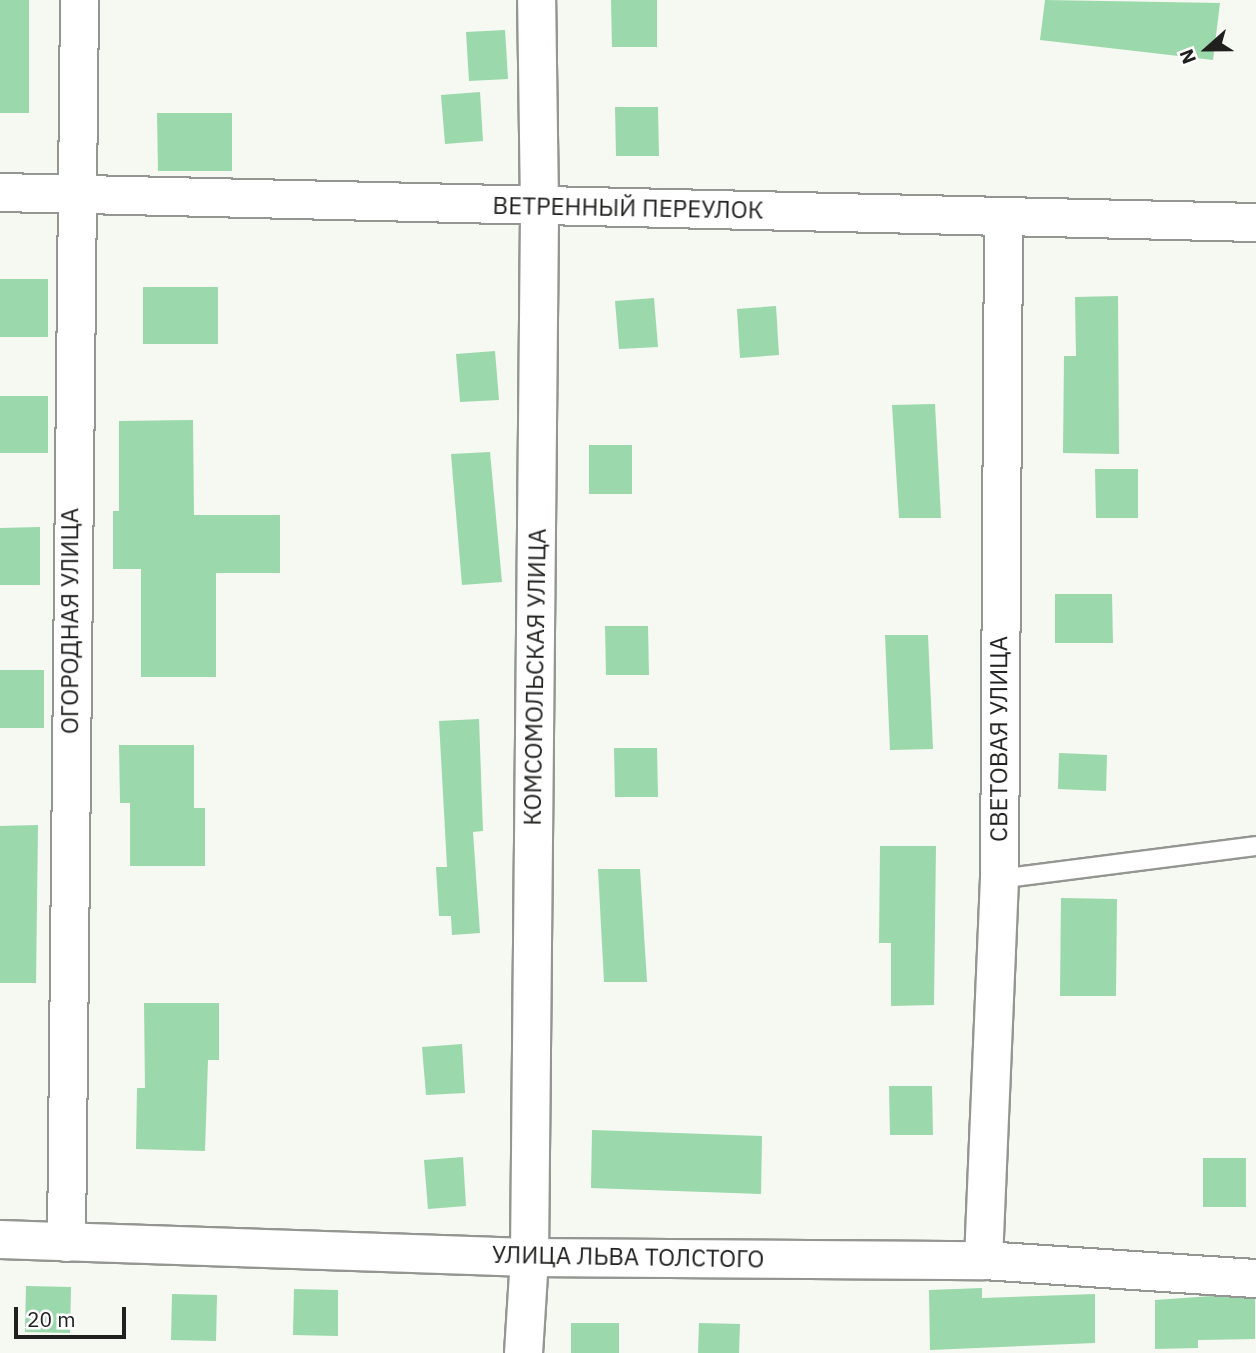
<!DOCTYPE html>
<meta charset="utf-8">
<style>
body{margin:0}
#map{position:relative;width:1256px;height:1353px;overflow:hidden;background:#f5f9f2;font-family:"IBM Plex Sans",sans-serif}
div>[style]{position:absolute}
[style*='--x']{left:calc(var(--x)*1px);top:calc(var(--y)*1px);width:calc(var(--w)*1px);rotate:calc(var(--a)*1deg)}
.building>*{inset:0;background:#9bd8ab}
.roads{filter:drop-shadow(2px 0 #949791) drop-shadow(-2px 0 #949791) drop-shadow(0 2px #949791) drop-shadow(0 -2px #949791)}
.lane>*{height:18px;margin:-9px;padding:0 9px;transform-origin:9px;border-radius:9px;background:#fff}
.street>*{height:37px;margin:-18.5px;padding:0 18.5px;transform-origin:18.5px;border-radius:18.5px;background:#fff}
span{translate:-50% -50%;white-space:nowrap;text-align:center;line-height:1.15;-webkit-text-stroke:6px #fff;paint-order:stroke}
.street-label{font-size:24px;color:#20211f}
.north{position:absolute;left:1172px;top:14px;width:70px;height:70px;-webkit-text-stroke:5px #fff;paint-order:stroke;rotate:249deg;font-size:19px;font-weight:700;line-height:28px;text-align:center;color:#20211f}
.north::after{content:'';display:block;margin:auto;width:24px;height:32px;background:#20211f;clip-path:polygon(50% 0,100% 100%,50% 72%,0 100%)}
.scale{position:absolute;left:14px;top:1307px;width:112px;height:32px;box-sizing:border-box;border:4px solid #20211f;border-top:0;padding-left:9px;font-size:21px;line-height:24px;white-space:nowrap;color:#20211f;-webkit-text-stroke:5px #fff;paint-order:stroke}
</style>
<div id="map">
<div class="building">
<i style="clip-path:polygon(0 0,29px 0,29px 113px,0 113px)"></i>
<i style="clip-path:polygon(611px 0,657px 0,657px 47px,612px 47px)"></i>
<i style="clip-path:polygon(1045px 0,1220px 3px,1213px 60px,1040px 40px)"></i>
<i style="clip-path:polygon(505px 30px,508px 79px,469px 81px,466px 32px)"></i>
<i style="clip-path:polygon(480px 92px,483px 141px,445px 144px,441px 95px)"></i>
<i style="clip-path:polygon(615px 107px,658px 107px,659px 156px,616px 156px)"></i>
<i style="clip-path:polygon(157px 113px,232px 113px,232px 171px,158px 171px)"></i>
<i style="clip-path:polygon(0 279px,48px 279px,48px 337px,0 337px)"></i>
<i style="clip-path:polygon(143px 287px,218px 287px,218px 344px,143px 344px)"></i>
<i style="clip-path:polygon(1118px 296px,1119px 454px,1063px 453px,1064px 356px,1076px 356px,1075px 297px)"></i>
<i style="clip-path:polygon(654px 298px,658px 347px,619px 349px,615px 301px)"></i>
<i style="clip-path:polygon(776px 306px,779px 355px,740px 358px,737px 309px)"></i>
<i style="clip-path:polygon(495px 351px,499px 400px,460px 402px,456px 354px)"></i>
<i style="clip-path:polygon(0 396px,48px 396px,48px 453px,0 453px)"></i>
<i style="clip-path:polygon(935px 404px,941px 518px,899px 518px,892px 405px)"></i>
<i style="clip-path:polygon(193px 420px,194px 515px,280px 515px,280px 573px,216px 573px,216px 677px,141px 677px,141px 569px,113px 569px,113px 511px,119px 511px,119px 421px)"></i>
<i style="clip-path:polygon(589px 445px,632px 445px,632px 494px,589px 494px)"></i>
<i style="clip-path:polygon(490px 452px,502px 582px,462px 585px,451px 454px)"></i>
<i style="clip-path:polygon(1095px 469px,1138px 469px,1138px 518px,1096px 518px)"></i>
<i style="clip-path:polygon(40px 527px,40px 585px,0 585px,0 528px)"></i>
<i style="clip-path:polygon(1055px 594px,1112px 594px,1113px 643px,1055px 643px)"></i>
<i style="clip-path:polygon(605px 626px,648px 626px,649px 675px,606px 675px)"></i>
<i style="clip-path:polygon(885px 635px,928px 635px,933px 749px,890px 750px)"></i>
<i style="clip-path:polygon(0 670px,44px 670px,44px 728px,0 728px)"></i>
<i style="clip-path:polygon(479px 719px,483px 831px,473px 832px,480px 933px,452px 935px,451px 916px,439px 916px,436px 867px,447px 867px,439px 721px)"></i>
<i style="clip-path:polygon(119px 745px,194px 745px,194px 808px,205px 808px,205px 866px,130px 866px,130px 803px,120px 803px)"></i>
<i style="clip-path:polygon(614px 748px,657px 748px,658px 797px,615px 797px)"></i>
<i style="clip-path:polygon(1059px 753px,1107px 755px,1106px 791px,1058px 789px)"></i>
<i style="clip-path:polygon(38px 825px,36px 983px,0 983px,0 826px)"></i>
<i style="clip-path:polygon(880px 846px,936px 846px,934px 1005px,891px 1006px,891px 943px,879px 943px)"></i>
<i style="clip-path:polygon(598px 869px,640px 869px,647px 982px,604px 982px)"></i>
<i style="clip-path:polygon(1061px 898px,1117px 899px,1116px 996px,1060px 996px)"></i>
<i style="clip-path:polygon(144px 1003px,219px 1003px,219px 1060px,208px 1060px,205px 1151px,136px 1149px,137px 1088px,145px 1088px)"></i>
<i style="clip-path:polygon(462px 1044px,465px 1093px,426px 1095px,422px 1047px)"></i>
<i style="clip-path:polygon(889px 1086px,932px 1086px,933px 1135px,890px 1135px)"></i>
<i style="clip-path:polygon(592px 1130px,762px 1136px,761px 1194px,591px 1188px)"></i>
<i style="clip-path:polygon(463px 1157px,466px 1206px,428px 1209px,424px 1160px)"></i>
<i style="clip-path:polygon(1203px 1158px,1246px 1158px,1246px 1207px,1203px 1207px)"></i>
<i style="clip-path:polygon(26px 1286px,71px 1287px,70px 1333px,25px 1332px)"></i>
<i style="clip-path:polygon(982px 1288px,982px 1298px,1095px 1294px,1095px 1343px,930px 1350px,929px 1290px)"></i>
<i style="clip-path:polygon(294px 1289px,338px 1290px,338px 1336px,293px 1335px)"></i>
<i style="clip-path:polygon(172px 1294px,217px 1295px,216px 1341px,171px 1340px)"></i>
<i style="clip-path:polygon(1212px 1296px,1255px 1299px,1255px 1339px,1198px 1340px,1198px 1348px,1155px 1349px,1155px 1300px)"></i>
<i style="clip-path:polygon(571px 1323px,619px 1323px,619px 1353px,571px 1353px)"></i>
<i style="clip-path:polygon(699px 1323px,740px 1324px,739px 1353px,698px 1353px)"></i>
</div>
<div class="roads">
<div class="lane">
<i style="--x:999;--y:879;--w:259;--a:-7.3"></i>
</div>
<div class="street">
<i style="--x:0;--y:192;--w:1256;--a:1.37"></i>
<i style="--x:0;--y:1239;--w:529;--a:1.95"></i>
<i style="--x:529;--y:1257;--w:454;--a:0.4"></i>
<i style="--x:983;--y:1260;--w:274;--a:3.8"></i>
<i style="--x:66;--y:1242;--w:1242;--a:-89.4"></i>
<i style="--x:983;--y:1260;--w:381;--a:-87.6"></i>
<i style="--x:999;--y:879;--w:662;--a:-89.65"></i>
<i style="--x:523;--y:1353;--w:96;--a:-86.4"></i>
<i style="--x:529;--y:1257;--w:1051;--a:-89.45"></i>
<i style="--x:539;--y:206;--w:206;--a:-90.8"></i>
</div>
</div>
<div class="street-label">
<span style="left:628px;top:208px;rotate:1deg">ВЕТРЕННЫЙ ПЕРЕУЛОК</span>
<span style="left:70px;top:621px;rotate:-90deg">ОГОРОДНАЯ УЛИЦА</span>
<span style="left:535px;top:677px;rotate:-89deg">КОМСОМОЛЬСКАЯ УЛИЦА</span>
<span style="left:999px;top:739px;rotate:-90deg">СВЕТОВАЯ УЛИЦА</span>
<span style="left:628px;top:1257px;rotate:1deg">УЛИЦА ЛЬВА ТОЛСТОГО</span>
</div>
<div class="north">N</div>
<div class="scale">20 m</div>
</div>
